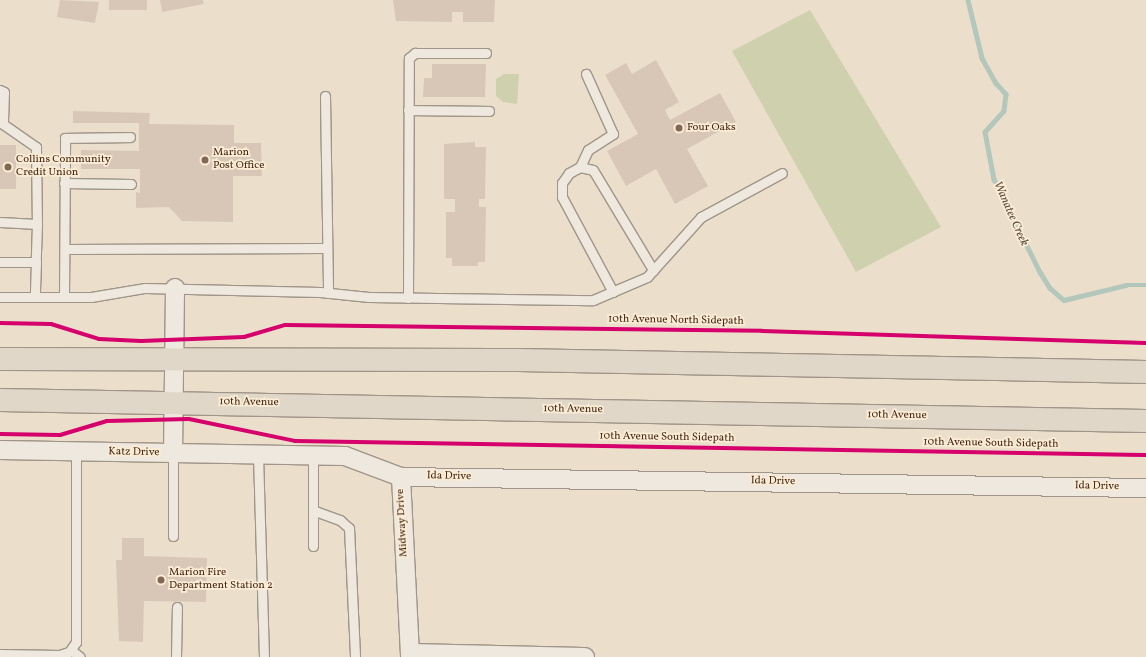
<!DOCTYPE html>
<style>
body{margin:0}
#map{position:relative;width:1146px;height:657px;overflow:hidden;background:#ebdfcc;font-family:Vollkorn,serif}
div>[style]{position:absolute}
[style*='--x']{left:calc(var(--x)*1px);top:calc(var(--y)*1px);width:calc(var(--w)*1px);rotate:calc(var(--a)*1deg)}
.green>*{inset:0;background:#ced0ae}
.stream>*{height:4.5px;margin:-2.25px;padding:0 2.25px;transform-origin:2.25px;border-radius:2.25px;background:#b4c7bc}
.building>*{inset:0;background:#d8c7b7}
.roads{filter:drop-shadow(1px 0 #a09588) drop-shadow(-1px 0 #a09588) drop-shadow(0 1px #a09588) drop-shadow(0 -1px #a09588)}
.lane>*{height:9px;margin:-4.5px;padding:0 4.5px;transform-origin:4.5px;border-radius:4.5px;background:#eee8de}
.street>*{height:18px;margin:-9px;padding:0 9px;transform-origin:9px;border-radius:9px;background:#eee8de}
.primary>*{height:22px;margin:-11px;padding:0 11px;transform-origin:11px;border-radius:11px;background:#e1d7c9}
.cycleway>*{height:4px;margin:-2px;padding:0 2px;transform-origin:2px;border-radius:2px;background:#d6006c}
.dots>*{width:11px;height:11px;translate:-50% -50%;box-sizing:border-box;border:2px solid #faecd5;border-radius:50%}
span{translate:-50% -50%;white-space:nowrap;text-align:center;line-height:1.15;-webkit-text-stroke:3.5px #faecd5;paint-order:stroke}
.poi-label{font-size:11px;color:#472817}
.left{translate:0 -50%;text-align:left}
.street-label{font-size:11px;color:#472817}
.water-label{font-size:12px;color:#5c4d3e;font-style:italic}
</style>
<div id="map">
<div class="green">
<i style="clip-path:polygon(810px 10px,941px 227px,856px 272px,732px 51px)"></i>
<i style="clip-path:polygon(504px 74px,519px 74px,517px 104px,503px 102px,496px 96px,496px 79px)"></i>
</div>
<div class="stream">
<i style="--x:968;--y:0;--w:60;--a:76.4"></i>
<i style="--x:982;--y:58;--w:29;--a:61"></i>
<i style="--x:996;--y:83;--w:15;--a:48"></i>
<i style="--x:1006;--y:94;--w:17;--a:97"></i>
<i style="--x:1004;--y:111;--w:28;--a:132"></i>
<i style="--x:985;--y:132;--w:48;--a:79.2"></i>
<i style="--x:994;--y:179;--w:104;--a:63.7"></i>
<i style="--x:1040;--y:272;--w:19;--a:58"></i>
<i style="--x:1050;--y:288;--w:18;--a:41"></i>
<i style="--x:1064;--y:300;--w:64;--a:-13.6"></i>
<i style="--x:1126;--y:285;--w:20;--a:0"></i>
</div>
<div class="building">
<i style="clip-path:polygon(60px 0,99px 2px,95px 23px,57px 17px)"></i>
<i style="clip-path:polygon(109px 0,147px 0,147px 10px,109px 10px)"></i>
<i style="clip-path:polygon(160px 0,203px 0,204px 4px,162px 12px)"></i>
<i style="clip-path:polygon(393px 0,495px 0,494px 22px,463px 22px,463px 12px,452px 12px,452px 22px,396px 21px)"></i>
<i style="clip-path:polygon(656px 60px,679px 102px,665px 110px,670px 120px,720px 93px,736px 122px,687px 149px,708px 186px,675px 204px,656px 169px,626px 186px,607px 151px,638px 134px,605px 75px,626px 63px,632px 74px)"></i>
<i style="clip-path:polygon(432px 64px,486px 64px,485px 97px,423px 97px,424px 78px,432px 78px)"></i>
<i style="clip-path:polygon(73px 111px,150px 113px,149px 124px,234px 125px,234px 143px,261px 143px,262px 176px,233px 176px,233px 222px,182px 221px,169px 207px,136px 208px,136px 192px,140px 193px,140px 169px,81px 169px,81px 150px,139px 151px,139px 123px,73px 123px)"></i>
<i style="clip-path:polygon(475px 142px,475px 147px,486px 147px,485px 199px,479px 199px,479px 207px,486px 207px,485px 262px,478px 262px,478px 266px,452px 266px,452px 258px,446px 258px,446px 212px,455px 212px,455px 199px,444px 199px,444px 144px)"></i>
<i style="clip-path:polygon(0 145px,16px 145px,16px 189px,0 189px)"></i>
<i style="clip-path:polygon(122px 538px,144px 538px,144px 556px,207px 558px,206px 602px,144px 601px,143px 642px,119px 641px,116px 560px,122px 560px)"></i>
</div>
<div class="roads">
<div class="lane">
<i style="--x:0;--y:90;--w:4;--a:27"></i>
<i style="--x:4;--y:92;--w:30;--a:92"></i>
<i style="--x:325;--y:96;--w:197;--a:89.1"></i>
<i style="--x:408;--y:110;--w:81;--a:0.7"></i>
<i style="--x:0;--y:122;--w:44;--a:34.8"></i>
<i style="--x:36;--y:147;--w:77;--a:89.3"></i>
<i style="--x:580;--y:167;--w:19;--a:-65"></i>
<i style="--x:588;--y:150;--w:30;--a:-33"></i>
<i style="--x:613;--y:134;--w:66;--a:-114.2"></i>
<i style="--x:64;--y:183;--w:67;--a:0.9"></i>
<i style="--x:0;--y:222;--w:37;--a:3"></i>
<i style="--x:37;--y:224;--w:38;--a:92"></i>
<i style="--x:65;--y:249;--w:261;--a:-0.2"></i>
<i style="--x:0;--y:262;--w:36;--a:0"></i>
<i style="--x:36;--y:262;--w:35;--a:92"></i>
<i style="--x:613;--y:292;--w:108;--a:-118.2"></i>
<i style="--x:562;--y:197;--w:14;--a:-90"></i>
<i style="--x:562;--y:183;--w:12;--a:-55"></i>
<i style="--x:569;--y:173;--w:13;--a:-29"></i>
<i style="--x:580;--y:167;--w:13;--a:13"></i>
<i style="--x:593;--y:170;--w:117;--a:59"></i>
<i style="--x:0;--y:297;--w:91;--a:0"></i>
<i style="--x:91;--y:297;--w:55;--a:-9.5"></i>
<i style="--x:145;--y:288;--w:175;--a:1.3"></i>
<i style="--x:320;--y:292;--w:49;--a:5.8"></i>
<i style="--x:369;--y:297;--w:224;--a:0.8"></i>
<i style="--x:593;--y:300;--w:59;--a:-23.1"></i>
<i style="--x:647;--y:277;--w:81;--a:-48"></i>
<i style="--x:701;--y:217;--w:92;--a:-28.5"></i>
<i style="--x:64;--y:297;--w:159;--a:-89.6"></i>
<i style="--x:65;--y:138;--w:65;--a:-0.9"></i>
<i style="--x:408;--y:298;--w:240;--a:-89.8"></i>
<i style="--x:409;--y:58;--w:8;--a:-40"></i>
<i style="--x:415;--y:53;--w:71;--a:0"></i>
<i style="--x:258;--y:455;--w:202;--a:88.3"></i>
<i style="--x:313;--y:456;--w:90;--a:90"></i>
<i style="--x:315;--y:511;--w:27;--a:20"></i>
<i style="--x:340;--y:520;--w:12;--a:42"></i>
<i style="--x:349;--y:528;--w:129;--a:87.3"></i>
<i style="--x:173;--y:536;--w:82;--a:-90"></i>
<i style="--x:71;--y:650;--w:11;--a:38"></i>
<i style="--x:0;--y:654;--w:59;--a:1"></i>
<i style="--x:59;--y:655;--w:10;--a:-17"></i>
<i style="--x:69;--y:652;--w:12;--a:-55"></i>
<i style="--x:76;--y:642;--w:190;--a:-90"></i>
<i style="--x:176;--y:657;--w:50;--a:-88.9"></i>
</div>
<div class="street">
<i style="--x:0;--y:450;--w:345;--a:1"></i>
<i style="--x:345;--y:456;--w:60;--a:20.6"></i>
<i style="--x:401;--y:477;--w:745;--a:0.85"></i>
<i style="--x:173;--y:454;--w:166;--a:-89.3"></i>
<i style="--x:401;--y:477;--w:180;--a:87.1"></i>
<i style="--x:410;--y:653;--w:175;--a:1.3"></i>
</div>
<div class="primary">
<i style="--x:0;--y:359;--w:518;--a:0.11"></i>
<i style="--x:518;--y:360;--w:628;--a:1.09"></i>
<i style="--x:0;--y:400;--w:1146;--a:1.05"></i>
</div>
</div>
<div class="cycleway">
<i style="--x:0;--y:323;--w:51;--a:1.1"></i>
<i style="--x:51;--y:324;--w:50;--a:17.4"></i>
<i style="--x:99;--y:339;--w:42;--a:2.7"></i>
<i style="--x:141;--y:341;--w:103;--a:-2.2"></i>
<i style="--x:244;--y:337;--w:43;--a:-16.3"></i>
<i style="--x:285;--y:325;--w:477;--a:0.7"></i>
<i style="--x:762;--y:331;--w:384;--a:1.8"></i>
<i style="--x:0;--y:434;--w:60;--a:1"></i>
<i style="--x:60;--y:435;--w:49;--a:-16.6"></i>
<i style="--x:107;--y:421;--w:82;--a:-1.4"></i>
<i style="--x:189;--y:419;--w:108;--a:11.7"></i>
<i style="--x:295;--y:441;--w:851;--a:0.94"></i>
</div>
<div class="dots">
<i style="left:679px;top:128px;background:#806856"></i>
<i style="left:205px;top:160px;background:#806856"></i>
<i style="left:8px;top:167px;background:#806856"></i>
<i style="left:161px;top:580px;background:#806856"></i>
</div>
<div class="poi-label">
<span class="left" style="left:687px;top:128px">Four Oaks</span>
<span class="left" style="left:213px;top:160px">Marion<br>Post Office</span>
<span class="left" style="left:16px;top:167px">Collins Community<br>Credit Union</span>
<span class="left" style="left:169px;top:580px">Marion Fire<br>Department Station 2</span>
</div>
<div class="street-label">
<span style="left:676px;top:321px;rotate:1deg">10th Avenue North Sidepath</span>
<span style="left:249px;top:403px;rotate:1deg">10th Avenue</span>
<span style="left:573px;top:410px;rotate:1deg">10th Avenue</span>
<span style="left:897px;top:416px;rotate:1deg">10th Avenue</span>
<span style="left:667px;top:438px;rotate:1deg">10th Avenue South Sidepath</span>
<span style="left:991px;top:444px;rotate:1deg">10th Avenue South Sidepath</span>
<span style="left:134px;top:453px;rotate:1deg">Katz Drive</span>
<span style="left:449px;top:477px;rotate:1deg">Ida Drive</span>
<span style="left:773px;top:482px;rotate:1deg">Ida Drive</span>
<span style="left:1097px;top:487px;rotate:1deg">Ida Drive</span>
<span style="left:403px;top:523px;rotate:-93deg">Midway Drive</span>
</div>
<div class="water-label">
<span style="left:1010px;top:214px;rotate:66deg">Wanatee Creek</span>
</div>
</div>
